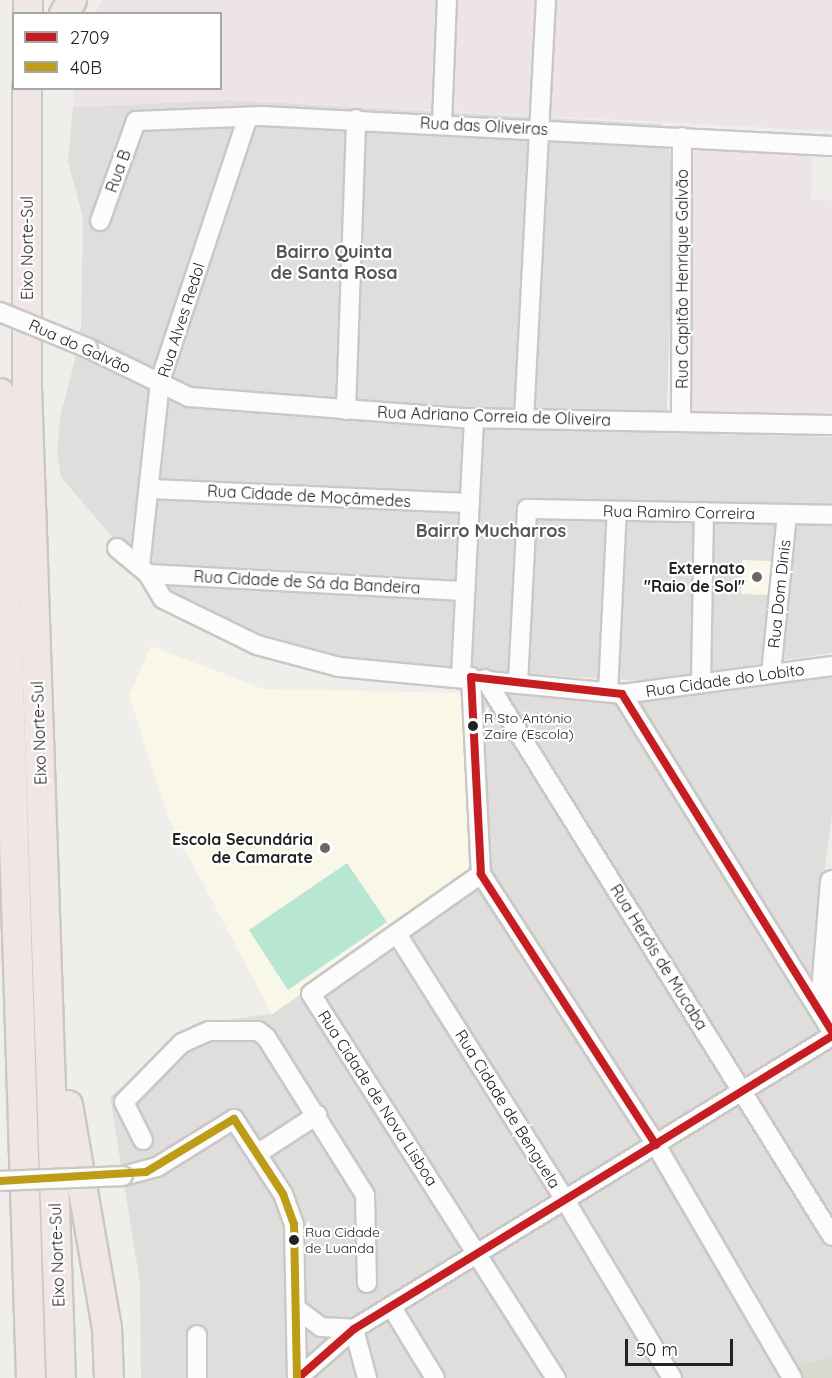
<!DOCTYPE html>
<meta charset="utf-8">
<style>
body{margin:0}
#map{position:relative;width:832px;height:1378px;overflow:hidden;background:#f0eeeb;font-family:Quicksand,sans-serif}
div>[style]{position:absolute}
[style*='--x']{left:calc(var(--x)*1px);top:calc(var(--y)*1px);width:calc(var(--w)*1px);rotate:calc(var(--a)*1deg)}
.residential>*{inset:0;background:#dfdedc}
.industrial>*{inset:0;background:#ede4e9}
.education>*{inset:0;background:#f8f7e8}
.construction>*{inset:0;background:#d9d9cd}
.pitch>*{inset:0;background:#b7e6d2}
.roads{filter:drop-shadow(2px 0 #c9c8c7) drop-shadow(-2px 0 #c9c8c7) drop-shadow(0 2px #c9c8c7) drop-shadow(0 -2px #c9c8c7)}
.minor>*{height:18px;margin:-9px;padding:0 9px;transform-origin:9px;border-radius:9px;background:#fdfcfc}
.tertiary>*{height:22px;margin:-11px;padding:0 11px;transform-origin:11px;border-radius:11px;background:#fdfcfc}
.trunk>*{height:28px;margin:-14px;padding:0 14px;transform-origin:14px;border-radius:14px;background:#f0e6e4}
.bridges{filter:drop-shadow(2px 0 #c9c8c7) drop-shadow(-2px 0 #c9c8c7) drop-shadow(0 2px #c9c8c7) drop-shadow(0 -2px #c9c8c7)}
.minor-bridge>*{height:18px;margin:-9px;padding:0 9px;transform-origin:9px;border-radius:9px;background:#fdfcfc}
.bus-1>*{height:8px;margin:-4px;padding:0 4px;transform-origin:4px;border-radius:4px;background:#c61d23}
.bus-2>*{height:8px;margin:-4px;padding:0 4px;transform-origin:4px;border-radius:4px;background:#bd9d18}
.dots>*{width:16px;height:16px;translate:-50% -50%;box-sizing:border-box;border:3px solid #fff;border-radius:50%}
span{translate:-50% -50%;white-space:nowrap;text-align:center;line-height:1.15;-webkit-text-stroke:4.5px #fff;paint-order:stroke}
.bus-label{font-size:14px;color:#222}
.left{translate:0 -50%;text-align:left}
.street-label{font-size:16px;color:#222}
.poi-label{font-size:16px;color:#222;font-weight:700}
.right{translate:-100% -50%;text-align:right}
.neighbourhood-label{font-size:18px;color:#555;font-weight:700}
.legend{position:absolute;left:12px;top:12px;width:210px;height:78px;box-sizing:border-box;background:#fff;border:2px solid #a7a7a7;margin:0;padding:8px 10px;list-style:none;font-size:18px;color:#222}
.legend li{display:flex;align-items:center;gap:12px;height:30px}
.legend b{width:30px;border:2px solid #a7a7a7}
.scale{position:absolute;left:625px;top:1339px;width:108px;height:27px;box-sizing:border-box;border:3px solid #222;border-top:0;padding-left:8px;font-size:18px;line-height:21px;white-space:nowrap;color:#222;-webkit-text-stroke:4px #fff;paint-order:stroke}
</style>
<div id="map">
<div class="residential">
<i style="clip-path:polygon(229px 100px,661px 124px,675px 170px,666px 433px,832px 437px,832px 653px,645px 681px,324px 662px,248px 640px,162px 596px,61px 477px,57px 453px,60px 418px,75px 359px,75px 341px,81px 327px,83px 218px,68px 161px,73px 107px)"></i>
<i style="clip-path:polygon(832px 669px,832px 814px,813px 963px,832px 1047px,832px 1378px,141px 1378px,140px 1283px,110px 1097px,194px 1024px,272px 1014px,469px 877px,462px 693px,503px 694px,510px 689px,576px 693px,605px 704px)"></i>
</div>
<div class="industrial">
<i style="clip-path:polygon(103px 0,832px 0,832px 131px,229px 100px,73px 107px,73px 89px,220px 88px,220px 14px,94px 13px)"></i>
<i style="clip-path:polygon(696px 149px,813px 155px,811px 199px,832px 201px,832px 417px,688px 413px,684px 409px,692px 159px)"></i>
</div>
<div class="education">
<i style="clip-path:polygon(742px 560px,773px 561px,771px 595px,741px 594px)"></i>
<i style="clip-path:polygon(151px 646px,263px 689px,462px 693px,469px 877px,272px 1014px,168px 818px,129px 695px)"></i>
</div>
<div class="construction">
<i style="clip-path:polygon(832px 1358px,832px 1378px,802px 1378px,799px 1365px)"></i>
</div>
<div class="pitch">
<i style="clip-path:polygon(347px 863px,387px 922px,288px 990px,249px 930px)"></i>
</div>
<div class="roads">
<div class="minor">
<i style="--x:442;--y:123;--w:123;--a:-87.7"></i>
<i style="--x:100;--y:221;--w:106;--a:-70.2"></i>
<i style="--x:136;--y:121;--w:126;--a:-2.3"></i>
<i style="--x:262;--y:116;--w:571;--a:3.01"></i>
<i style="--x:88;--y:348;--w:112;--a:25.9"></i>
<i style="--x:189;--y:397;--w:277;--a:4.4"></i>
<i style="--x:465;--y:418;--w:367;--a:1.1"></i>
<i style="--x:346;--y:410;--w:291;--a:-88"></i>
<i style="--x:524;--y:419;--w:420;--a:-87"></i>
<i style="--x:681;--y:422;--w:285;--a:-89.8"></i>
<i style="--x:149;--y:489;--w:321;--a:2.5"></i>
<i style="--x:117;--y:548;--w:40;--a:40"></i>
<i style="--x:148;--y:574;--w:29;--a:59"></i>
<i style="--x:163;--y:599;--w:105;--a:26.1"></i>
<i style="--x:257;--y:645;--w:85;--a:15"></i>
<i style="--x:339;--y:667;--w:284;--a:5.4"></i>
<i style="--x:622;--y:694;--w:212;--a:-7.6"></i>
<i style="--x:140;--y:566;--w:186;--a:-83.8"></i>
<i style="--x:160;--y:381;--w:278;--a:-71.6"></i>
<i style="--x:148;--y:574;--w:317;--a:3.1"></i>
<i style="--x:771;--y:674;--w:161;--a:-84.3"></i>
<i style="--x:461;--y:676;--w:258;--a:-87.1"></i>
<i style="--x:471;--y:677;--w:197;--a:87.1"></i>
<i style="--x:481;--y:874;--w:323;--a:57.1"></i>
<i style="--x:656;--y:1145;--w:270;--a:59.7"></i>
<i style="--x:485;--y:679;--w:656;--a:58.08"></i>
<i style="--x:518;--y:682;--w:173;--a:-87"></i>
<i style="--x:527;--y:509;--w:305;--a:1.1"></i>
<i style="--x:701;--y:683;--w:171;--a:-89"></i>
<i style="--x:608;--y:692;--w:181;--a:-87.2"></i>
<i style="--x:622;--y:694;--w:393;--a:58.1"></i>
<i style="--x:481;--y:874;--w:208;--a:144.8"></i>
<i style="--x:311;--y:994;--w:456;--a:57.5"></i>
<i style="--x:397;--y:934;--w:315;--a:57.7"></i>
<i style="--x:565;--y:1200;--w:208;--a:59"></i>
<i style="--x:143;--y:1140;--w:42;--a:-116.6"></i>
<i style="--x:124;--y:1102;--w:83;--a:-45.5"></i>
<i style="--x:182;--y:1043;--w:30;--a:-24"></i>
<i style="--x:209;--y:1031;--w:49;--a:0"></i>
<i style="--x:258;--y:1031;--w:10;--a:37"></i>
<i style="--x:266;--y:1037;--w:186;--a:57.9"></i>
<i style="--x:365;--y:1195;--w:88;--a:88.7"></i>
<i style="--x:257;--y:1154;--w:72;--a:-33"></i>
<i style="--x:123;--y:1176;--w:35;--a:-15"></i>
<i style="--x:157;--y:1167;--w:91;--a:-31.9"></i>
<i style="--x:234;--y:1119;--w:90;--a:56.8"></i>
<i style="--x:283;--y:1194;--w:32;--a:70"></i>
<i style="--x:294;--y:1224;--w:154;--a:88.9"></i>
<i style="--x:391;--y:1306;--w:84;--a:58.6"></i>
<i style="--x:297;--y:1309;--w:30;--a:37"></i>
<i style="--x:321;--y:1327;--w:33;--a:3"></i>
<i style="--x:354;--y:1329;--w:51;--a:75.1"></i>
<i style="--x:197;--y:1378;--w:43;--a:-90"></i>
<i style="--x:298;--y:1378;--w:74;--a:-41.2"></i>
<i style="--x:354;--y:1329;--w:561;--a:-31.51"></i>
</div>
<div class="tertiary">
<i style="--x:832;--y:882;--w:109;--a:94.7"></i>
<i style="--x:823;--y:991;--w:34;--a:75"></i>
</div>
<div class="trunk">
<i style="--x:28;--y:14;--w:14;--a:-90"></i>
<i style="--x:64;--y:14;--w:16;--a:-60"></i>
<i style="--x:27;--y:88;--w:299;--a:90"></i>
<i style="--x:27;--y:387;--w:992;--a:88.04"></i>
<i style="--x:0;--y:393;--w:985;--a:88.2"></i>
<i style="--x:68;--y:1105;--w:226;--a:80.1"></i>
<i style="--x:107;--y:1328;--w:50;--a:87.7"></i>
</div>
</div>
<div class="bridges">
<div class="minor-bridge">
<i style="--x:0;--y:312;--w:95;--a:22.2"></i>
<i style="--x:0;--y:1181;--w:123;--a:-2.3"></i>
</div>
</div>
<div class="bus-1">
<i style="--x:656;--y:1145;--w:323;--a:-122.9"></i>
<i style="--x:481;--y:874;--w:197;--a:-92.9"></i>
<i style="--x:471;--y:677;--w:152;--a:6.4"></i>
<i style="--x:622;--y:694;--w:397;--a:58.1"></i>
<i style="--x:298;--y:1378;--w:74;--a:-41.2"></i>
<i style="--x:354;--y:1329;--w:561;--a:-31.51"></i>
</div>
<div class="bus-2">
<i style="--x:0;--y:1181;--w:146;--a:-3.5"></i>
<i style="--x:146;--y:1172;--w:103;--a:-31.1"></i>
<i style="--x:234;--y:1119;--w:90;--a:56.8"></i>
<i style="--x:283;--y:1194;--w:32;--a:70"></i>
<i style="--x:294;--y:1224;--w:154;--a:88.9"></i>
</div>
<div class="dots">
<i style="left:757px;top:577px;background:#6a6968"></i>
<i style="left:473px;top:726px;background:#222"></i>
<i style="left:325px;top:848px;background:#6a6968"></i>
<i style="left:294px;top:1240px;background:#222"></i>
</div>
<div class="bus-label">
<span class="left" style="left:484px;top:726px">R Sto António<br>Zaire (Escola)</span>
<span class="left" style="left:305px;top:1240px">Rua Cidade<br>de Luanda</span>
</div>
<div class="street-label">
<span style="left:484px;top:126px;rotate:3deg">Rua das Oliveiras</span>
<span style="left:118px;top:171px;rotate:-70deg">Rua B</span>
<span style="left:27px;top:248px;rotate:-90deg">Eixo Norte-Sul</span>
<span style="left:682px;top:279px;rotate:-90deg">Rua Capitão Henrique Galvão</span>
<span style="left:181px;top:320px;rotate:-72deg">Rua Alves Redol</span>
<span style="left:80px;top:346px;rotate:24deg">Rua do Galvão</span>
<span style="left:494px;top:416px;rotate:2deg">Rua Adriano Correia de Oliveira</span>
<span style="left:309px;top:496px;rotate:3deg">Rua Cidade de Moçâmedes</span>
<span style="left:679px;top:512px;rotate:1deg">Rua Ramiro Correira</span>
<span style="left:307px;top:582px;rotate:3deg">Rua Cidade de Sá da Bandeira</span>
<span style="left:779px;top:594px;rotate:-84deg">Rua Dom Dinis</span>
<span style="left:725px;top:680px;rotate:-8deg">Rua Cidade do Lobito</span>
<span style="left:39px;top:733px;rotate:-92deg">Eixo Norte-Sul</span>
<span style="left:659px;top:957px;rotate:58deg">Rua Heróis de Mucaba</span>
<span style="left:378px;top:1098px;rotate:57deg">Rua Cidade de Nova Lisboa</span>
<span style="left:508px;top:1109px;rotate:58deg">Rua Cidade de Benguela</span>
<span style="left:57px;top:1255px;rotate:-92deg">Eixo Norte-Sul</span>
</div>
<div class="poi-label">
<span class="right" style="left:745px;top:577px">Externato<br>"Raio de Sol"</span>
<span class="right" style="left:313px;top:848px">Escola Secundária<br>de Camarate</span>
</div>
<div class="neighbourhood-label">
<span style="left:334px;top:263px">Bairro Quinta<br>de Santa Rosa</span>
<span style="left:491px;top:531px">Bairro Mucharros</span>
</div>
<ul class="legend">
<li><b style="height:8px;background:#c61d23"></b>2709</li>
<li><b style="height:8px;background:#bd9d18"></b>40B</li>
</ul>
<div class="scale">50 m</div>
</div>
